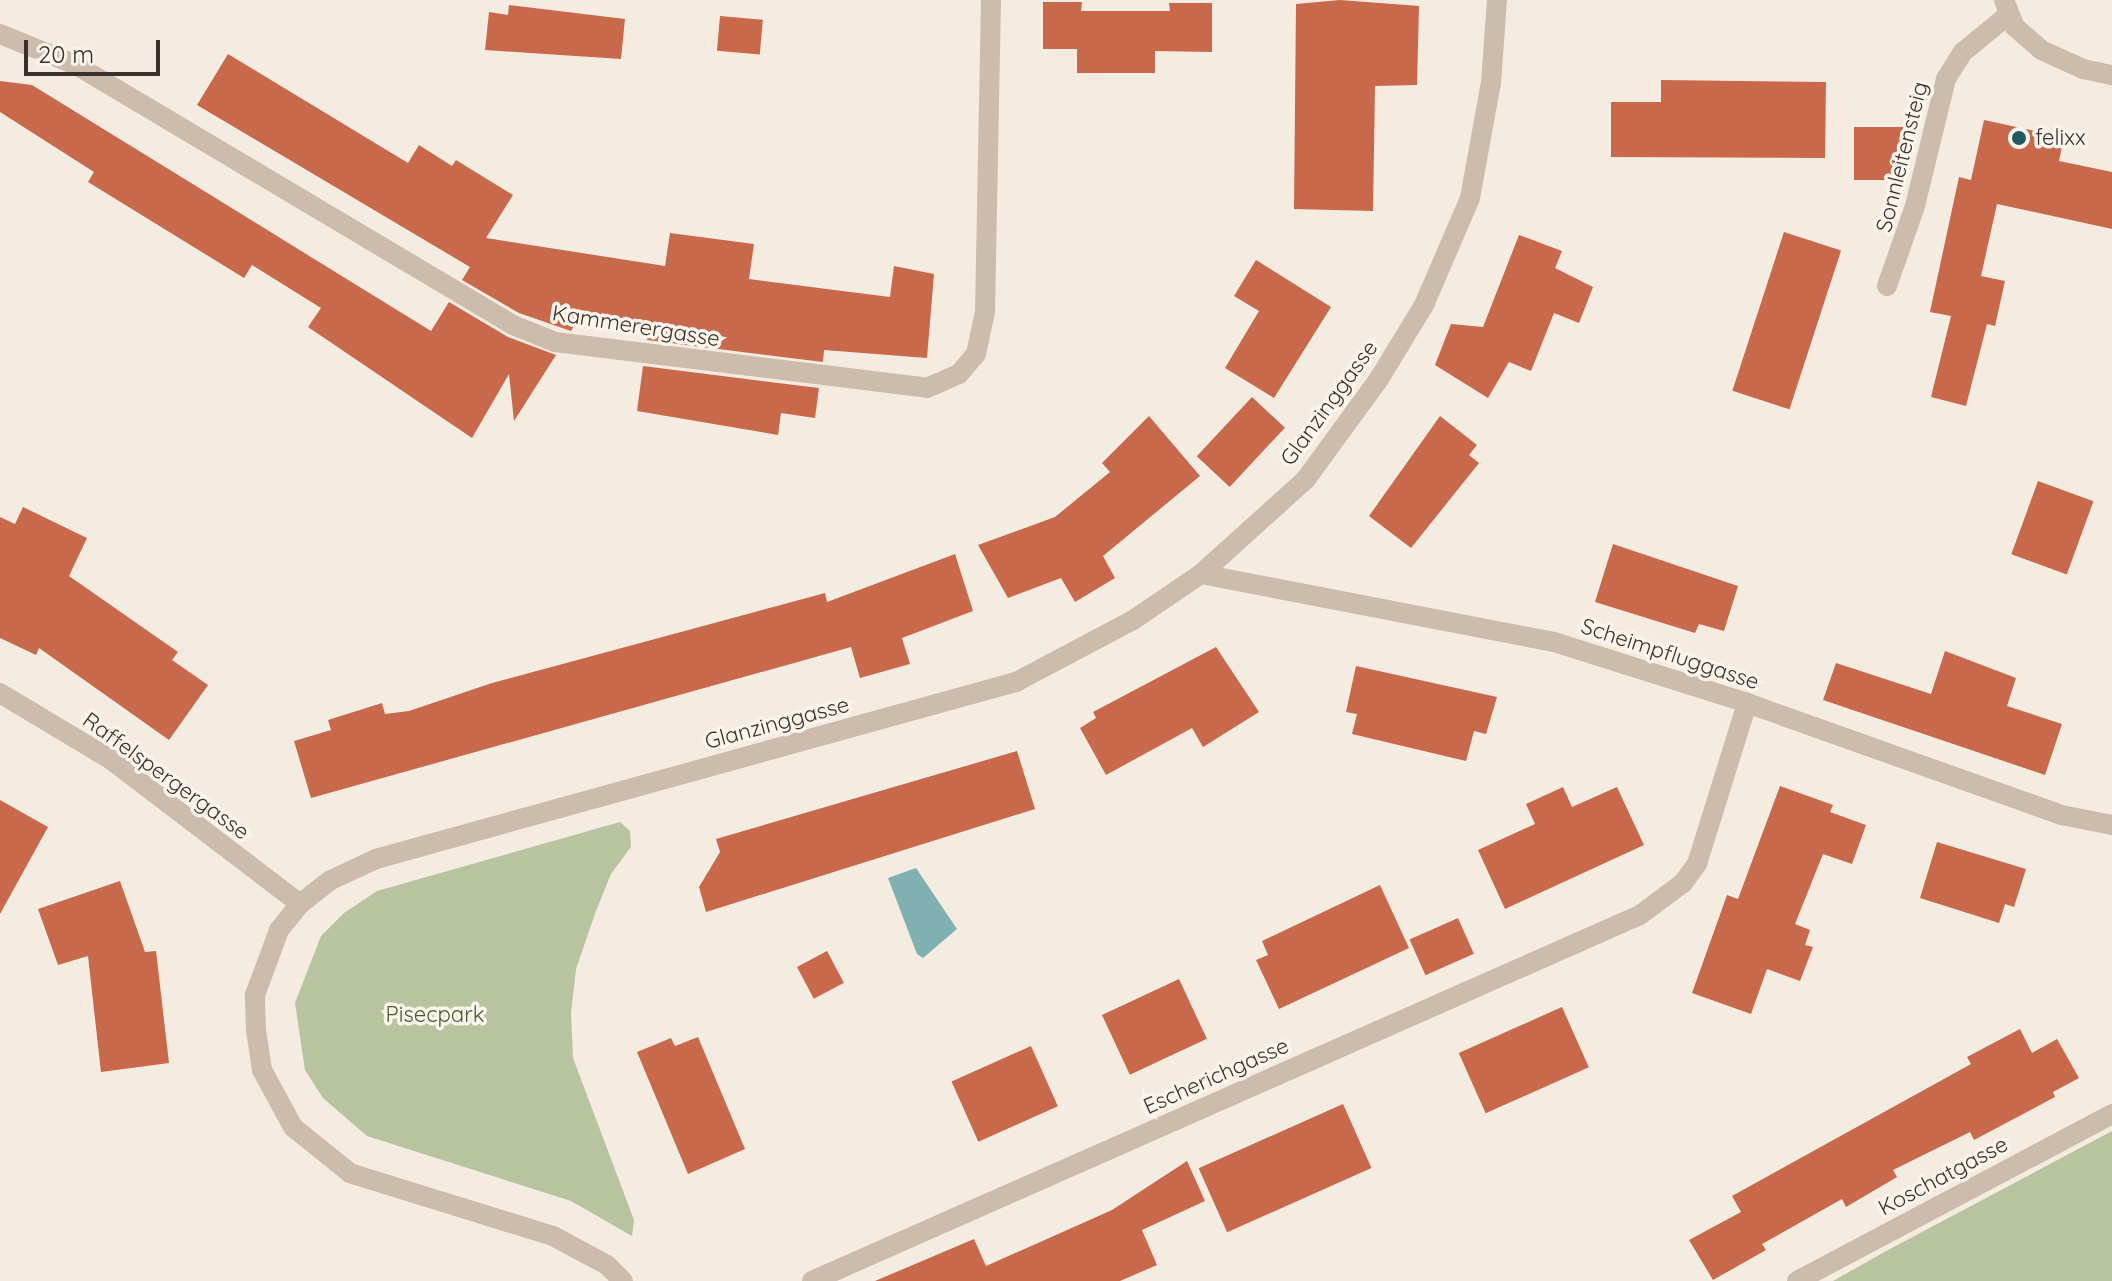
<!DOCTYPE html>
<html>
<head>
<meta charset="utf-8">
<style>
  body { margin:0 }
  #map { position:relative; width:2112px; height:1281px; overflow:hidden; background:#f4ebe1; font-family:Quicksand,sans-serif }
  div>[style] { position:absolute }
  .green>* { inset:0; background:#b8c4a0 }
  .water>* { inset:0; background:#7fb0b2 }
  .building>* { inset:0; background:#c8694b; transform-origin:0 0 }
  .minor>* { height:20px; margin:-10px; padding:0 10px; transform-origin:10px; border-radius:10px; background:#cdbbac }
  .tertiary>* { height:20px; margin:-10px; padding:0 10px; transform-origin:10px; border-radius:10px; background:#cdbbac }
  .dots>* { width:22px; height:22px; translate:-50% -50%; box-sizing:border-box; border:4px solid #fbf5ee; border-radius:50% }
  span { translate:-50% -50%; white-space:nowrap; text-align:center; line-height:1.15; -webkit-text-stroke:7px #fbf5ee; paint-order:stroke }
  .poi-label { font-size:22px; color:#3b302b }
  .left { translate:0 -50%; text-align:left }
  .street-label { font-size:22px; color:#3b302b }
  .park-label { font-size:22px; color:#4a5a2e }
  .scale { position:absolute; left:24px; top:40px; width:136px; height:36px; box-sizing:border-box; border:4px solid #3b302b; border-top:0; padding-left:10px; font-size:24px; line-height:28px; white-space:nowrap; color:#3b302b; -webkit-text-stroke:6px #fbf5ee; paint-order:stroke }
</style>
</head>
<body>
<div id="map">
  <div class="green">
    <div style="clip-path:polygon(620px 822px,630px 831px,631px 847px,611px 874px,596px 911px,576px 969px,571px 1013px,573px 1058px,634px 1220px,632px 1236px,571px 1201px,367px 1136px,323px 1098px,305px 1070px,295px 1003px,321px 936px,344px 913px,377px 891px)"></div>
    <div style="clip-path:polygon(2112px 1131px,2112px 1281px,1833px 1281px,1888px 1250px)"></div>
  </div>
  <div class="water">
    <div style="clip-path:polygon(916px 868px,957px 929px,923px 958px,917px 954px,888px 878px)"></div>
  </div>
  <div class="building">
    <div style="clip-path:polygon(1340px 0,1419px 6px,1417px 85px,1375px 86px,1373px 211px,1294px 209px,1296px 4px)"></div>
    <div style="clip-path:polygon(1043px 2px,1082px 2px,1081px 11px,1170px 11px,1169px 3px,1212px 3px,1212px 52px,1155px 51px,1155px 73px,1077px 73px,1077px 49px,1043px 49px)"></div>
    <div style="clip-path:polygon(509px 5px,625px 19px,621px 59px,485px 50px,489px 12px,508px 15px)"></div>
    <div style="left:720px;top:16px;width:43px;height:35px;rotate:5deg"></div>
    <div style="clip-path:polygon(228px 54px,408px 163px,419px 145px,452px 166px,456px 160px,513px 195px,486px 238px,665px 266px,670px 233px,754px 244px,749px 279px,890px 297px,894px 266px,934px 274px,927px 358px,824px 350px,823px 362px,647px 340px,649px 323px,582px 313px,571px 331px,519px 313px,462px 280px,470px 267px,197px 105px)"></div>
    <div style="clip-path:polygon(1661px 80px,1826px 82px,1825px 158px,1611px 157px,1611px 102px,1661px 102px)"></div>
    <div style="clip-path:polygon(0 81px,32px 85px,431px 331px,449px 302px,508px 337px,556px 355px,514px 421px,509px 374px,472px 438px,308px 327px,321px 308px,252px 265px,244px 278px,88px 182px,94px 172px,0 112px)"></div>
    <div style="clip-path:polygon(1984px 120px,2064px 137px,2059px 161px,2112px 172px,2112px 229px,1997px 204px,1981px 276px,2005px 281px,1995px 326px,1987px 324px,1966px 406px,1931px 397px,1951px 316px,1930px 312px,1959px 177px,1971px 180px)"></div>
    <div style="left:1854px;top:127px;width:49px;height:53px"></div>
    <div style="left:1784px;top:232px;width:60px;height:167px;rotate:18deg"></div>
    <div style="clip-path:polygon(1519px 235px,1562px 251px,1555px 268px,1593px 287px,1579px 323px,1554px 313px,1531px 371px,1509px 362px,1488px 398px,1435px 365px,1451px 324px,1483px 327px)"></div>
    <div style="clip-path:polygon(1256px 260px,1331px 307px,1274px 398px,1225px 368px,1259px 311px,1234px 296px)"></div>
    <div style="clip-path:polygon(643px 366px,819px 388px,815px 418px,781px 413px,778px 435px,637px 411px)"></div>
    <div style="left:1252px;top:397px;width:45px;height:81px;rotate:43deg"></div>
    <div style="clip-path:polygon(1149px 416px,1200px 476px,1103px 556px,1115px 578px,1075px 602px,1061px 578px,1008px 598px,978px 545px,1055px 517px,1110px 472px,1102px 463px)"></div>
    <div style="clip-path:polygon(1440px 416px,1477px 445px,1469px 455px,1479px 463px,1411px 548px,1369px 516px)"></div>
    <div style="left:2038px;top:481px;width:59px;height:78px;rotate:20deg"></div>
    <div style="clip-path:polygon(23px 507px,87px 538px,69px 576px,178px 652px,172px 660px,208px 685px,169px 740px,39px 648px,36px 655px,0 638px,0 517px,15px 524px)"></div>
    <div style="clip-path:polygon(1613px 544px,1738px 586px,1724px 631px,1699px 624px,1695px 633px,1595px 602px)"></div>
    <div style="clip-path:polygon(955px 554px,973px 611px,902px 638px,910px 664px,860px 678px,851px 647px,311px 798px,294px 741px,331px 730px,328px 720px,382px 703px,385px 714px,409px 711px,492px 683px,825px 593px,827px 602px)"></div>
    <div style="clip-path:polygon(1216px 647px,1259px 712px,1203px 747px,1192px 728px,1106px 775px,1080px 728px,1096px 718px,1093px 712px)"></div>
    <div style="clip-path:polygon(1945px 651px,2016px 678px,2007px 706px,2062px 724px,2045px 775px,1823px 700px,1836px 663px,1931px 694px)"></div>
    <div style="clip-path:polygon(1356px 666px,1497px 697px,1486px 734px,1474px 731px,1466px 761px,1352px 734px,1357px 714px,1346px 712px)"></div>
    <div style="clip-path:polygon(1017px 751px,1035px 809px,706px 912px,699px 887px,720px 852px,716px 839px)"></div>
    <div style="clip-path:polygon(1780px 786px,1833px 805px,1830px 812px,1866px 825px,1852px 864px,1823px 854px,1795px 924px,1810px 930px,1805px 945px,1813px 947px,1800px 981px,1767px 969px,1751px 1014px,1692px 993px,1727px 895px,1738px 899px)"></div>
    <div style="clip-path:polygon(1563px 787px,1572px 807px,1617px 787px,1644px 845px,1505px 909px,1478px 850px,1535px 824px,1526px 804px)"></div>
    <div style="clip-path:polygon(0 800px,48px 827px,0 914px)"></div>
    <div style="clip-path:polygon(1937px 842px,2026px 869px,2014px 907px,2005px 904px,1999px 923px,1920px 898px)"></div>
    <div style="clip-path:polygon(120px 881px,145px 952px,156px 951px,169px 1063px,101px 1072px,88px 956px,58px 965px,38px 909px)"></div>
    <div style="clip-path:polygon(1380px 885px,1409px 948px,1279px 1009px,1256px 960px,1268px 955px,1262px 941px)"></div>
    <div style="left:1458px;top:918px;width:39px;height:53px;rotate:66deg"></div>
    <div style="left:827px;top:951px;width:36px;height:34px;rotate:62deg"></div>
    <div style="left:1179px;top:979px;width:66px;height:85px;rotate:65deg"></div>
    <div style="left:1562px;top:1007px;width:66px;height:113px;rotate:66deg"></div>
    <div style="clip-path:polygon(2020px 1029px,2032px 1053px,2057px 1039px,2079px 1078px,2053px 1092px,2055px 1097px,1974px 1140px,1970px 1132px,1893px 1170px,1897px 1177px,1846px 1207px,1842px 1199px,1762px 1244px,1766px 1250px,1713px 1280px,1689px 1240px,1741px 1212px,1732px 1196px,1971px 1064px,1967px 1057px)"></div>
    <div style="clip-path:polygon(698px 1037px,745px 1149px,688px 1174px,637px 1052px,671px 1038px,675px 1046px)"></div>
    <div style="left:1031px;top:1046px;width:66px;height:87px;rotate:66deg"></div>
    <div style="left:1343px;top:1104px;width:70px;height:158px;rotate:66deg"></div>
    <div style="clip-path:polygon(1187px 1161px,1205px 1201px,1142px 1230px,1157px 1265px,1120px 1281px,875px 1281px,974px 1239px,986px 1266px,1112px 1210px)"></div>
  </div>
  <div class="minor">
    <div style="left:0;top:34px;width:82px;rotate:22.2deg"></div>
    <div style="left:76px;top:65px;width:508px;rotate:30.75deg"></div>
    <div style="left:513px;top:325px;width:45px;rotate:22deg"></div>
    <div style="left:555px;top:342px;width:375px;rotate:7deg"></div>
    <div style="left:927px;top:388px;width:35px;rotate:-24deg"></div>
    <div style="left:959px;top:374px;width:26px;rotate:-50deg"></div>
    <div style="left:976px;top:354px;width:43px;rotate:-77.9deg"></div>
    <div style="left:985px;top:312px;width:312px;rotate:-88.9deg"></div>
    <div style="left:1887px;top:286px;width:85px;rotate:-70.7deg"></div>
    <div style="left:1915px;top:206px;width:131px;rotate:-76.3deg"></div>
    <div style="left:1946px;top:79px;width:32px;rotate:-58deg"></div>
    <div style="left:1963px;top:52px;width:58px;rotate:-39.4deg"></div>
    <div style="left:1201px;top:574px;width:359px;rotate:10.9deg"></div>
    <div style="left:1554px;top:642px;width:202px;rotate:17.5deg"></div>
    <div style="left:1747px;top:703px;width:333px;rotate:19.6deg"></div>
    <div style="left:2061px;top:815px;width:52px;rotate:11.1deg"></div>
    <div style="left:0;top:693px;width:128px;rotate:31deg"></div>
    <div style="left:110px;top:759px;width:239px;rotate:37.3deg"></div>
    <div style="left:623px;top:1281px;width:23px;rotate:-135deg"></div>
    <div style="left:607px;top:1265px;width:61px;rotate:-151.8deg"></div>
    <div style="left:553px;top:1236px;width:213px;rotate:-162.8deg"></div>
    <div style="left:350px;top:1173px;width:73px;rotate:-141.1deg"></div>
    <div style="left:293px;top:1127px;width:65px;rotate:-118.5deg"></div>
    <div style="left:262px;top:1070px;width:40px;rotate:-98.5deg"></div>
    <div style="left:256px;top:1030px;width:35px;rotate:-92deg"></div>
    <div style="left:255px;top:995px;width:69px;rotate:-69.7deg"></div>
    <div style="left:279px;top:930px;width:33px;rotate:-51deg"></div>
    <div style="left:300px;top:904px;width:39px;rotate:-38deg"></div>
    <div style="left:331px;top:880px;width:50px;rotate:-25deg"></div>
    <div style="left:376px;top:859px;width:664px;rotate:-15.46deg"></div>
    <div style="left:1016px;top:682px;width:132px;rotate:-27.9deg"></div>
    <div style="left:1133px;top:620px;width:82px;rotate:-34.1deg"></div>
    <div style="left:1201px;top:574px;width:142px;rotate:-42.1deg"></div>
    <div style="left:1306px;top:479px;width:124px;rotate:-53.9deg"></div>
    <div style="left:1379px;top:379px;width:87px;rotate:-58.7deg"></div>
    <div style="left:1424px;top:305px;width:116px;rotate:-66.7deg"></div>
    <div style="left:1470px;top:198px;width:117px;rotate:-79.7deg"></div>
    <div style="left:1491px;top:83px;width:83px;rotate:-85.9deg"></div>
    <div style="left:812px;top:1281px;width:905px;rotate:-23.85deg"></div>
    <div style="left:1640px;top:915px;width:54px;rotate:-36.7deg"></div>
    <div style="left:1683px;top:883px;width:24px;rotate:-54deg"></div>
    <div style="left:1697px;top:864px;width:169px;rotate:-72.7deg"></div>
    <div style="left:1797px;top:1281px;width:357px;rotate:-27.9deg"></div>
  </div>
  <div class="tertiary">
    <div style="left:2004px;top:0;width:29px;rotate:68deg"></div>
    <div style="left:2015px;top:27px;width:35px;rotate:41deg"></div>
    <div style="left:2041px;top:50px;width:46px;rotate:24.3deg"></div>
    <div style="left:2083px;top:69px;width:30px;rotate:12deg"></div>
  </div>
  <div class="dots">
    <div style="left:2019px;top:138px;background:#1f5a5e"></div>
  </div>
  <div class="poi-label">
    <span class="left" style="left:2035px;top:138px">felixx</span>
  </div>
  <div class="street-label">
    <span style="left:1902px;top:157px;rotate:-76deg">Sonnleitensteig</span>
    <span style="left:636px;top:326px;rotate:9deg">Kammerergasse</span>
    <span style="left:1329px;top:403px;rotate:-54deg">Glanzinggasse</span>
    <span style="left:1670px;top:654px;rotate:18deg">Scheimpfluggasse</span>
    <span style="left:777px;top:723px;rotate:-15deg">Glanzinggasse</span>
    <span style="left:166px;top:776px;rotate:36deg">Raffelspergergasse</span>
    <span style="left:1216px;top:1076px;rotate:-24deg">Escherichgasse</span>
    <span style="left:1943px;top:1176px;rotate:-28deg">Koschatgasse</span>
  </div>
  <div class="park-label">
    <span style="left:435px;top:1015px">Pisecpark</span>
  </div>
  <div class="scale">20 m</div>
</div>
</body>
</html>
